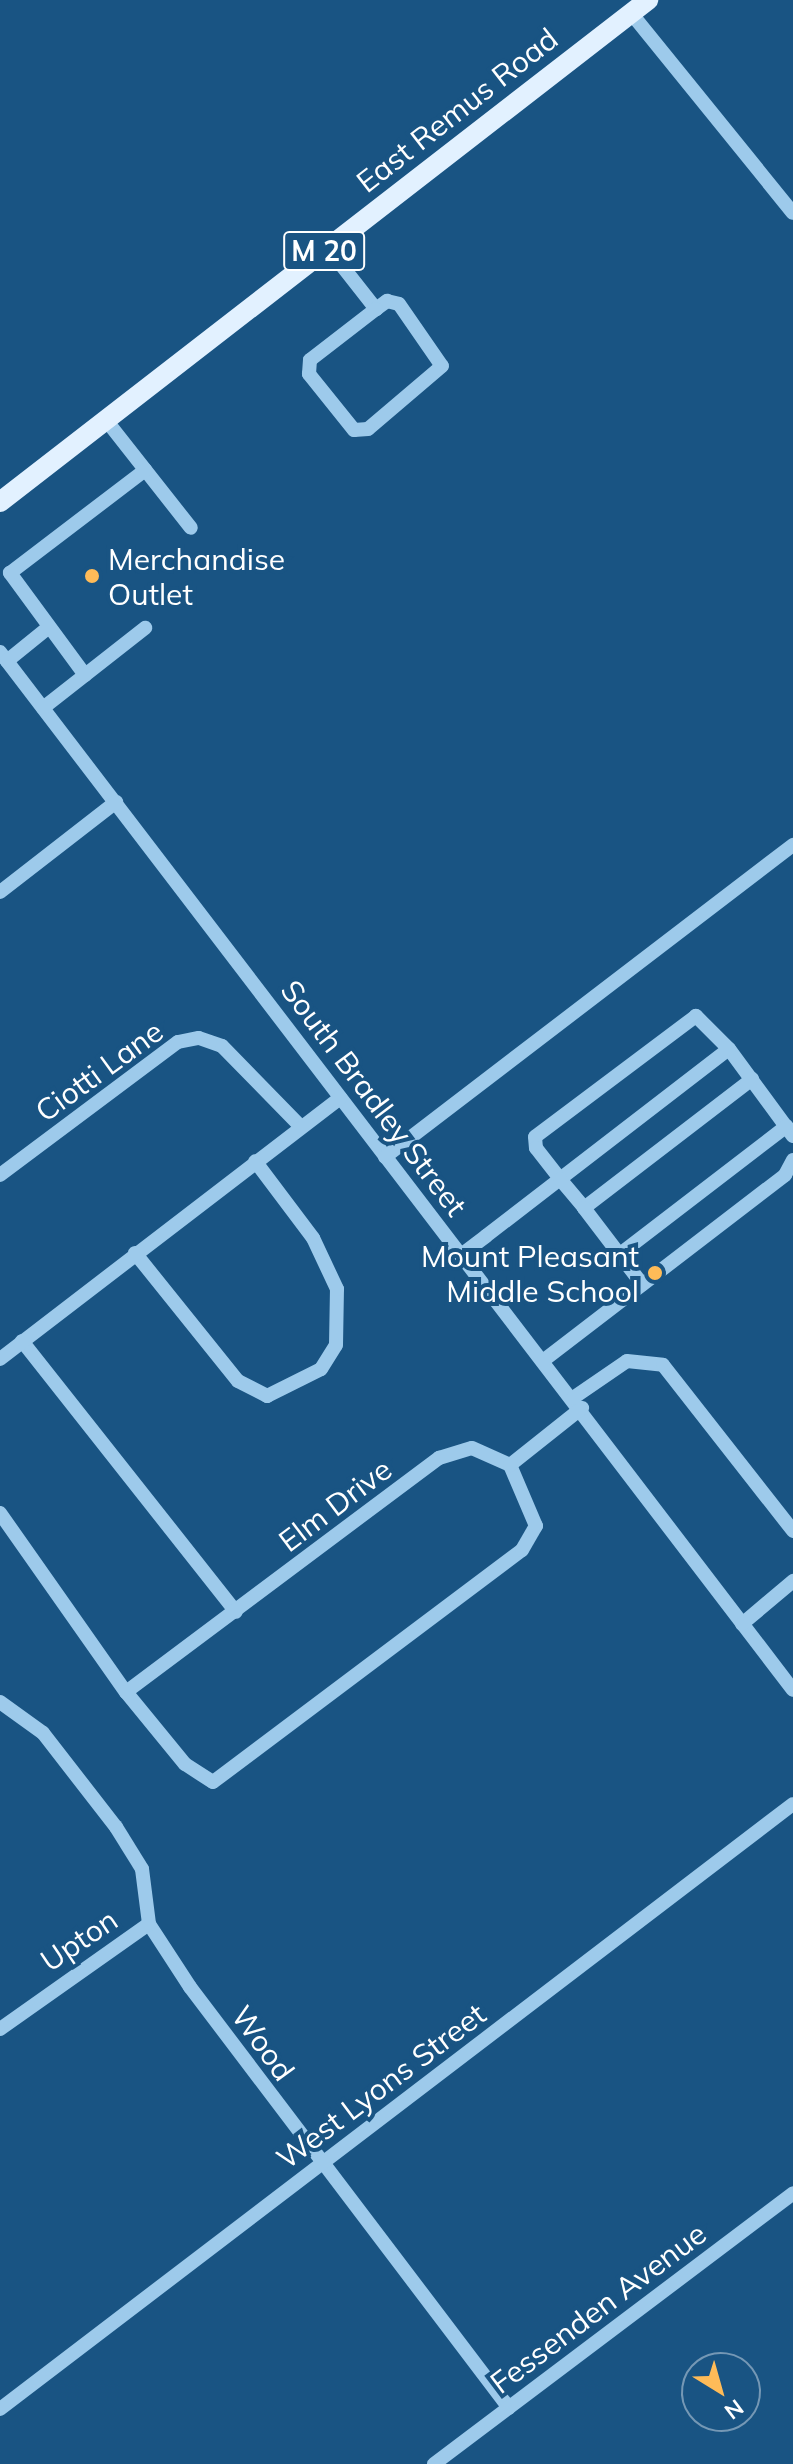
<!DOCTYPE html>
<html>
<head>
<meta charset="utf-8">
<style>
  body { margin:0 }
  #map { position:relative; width:793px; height:2464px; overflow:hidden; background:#195483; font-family:Mulish,sans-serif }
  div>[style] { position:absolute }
  .minor>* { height:14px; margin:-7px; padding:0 7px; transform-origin:7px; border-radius:7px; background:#9dcaeb }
  .major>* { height:20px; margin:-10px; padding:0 10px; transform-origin:10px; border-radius:10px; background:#e2f1ff }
  .dots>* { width:22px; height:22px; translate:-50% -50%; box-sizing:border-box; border:4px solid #195483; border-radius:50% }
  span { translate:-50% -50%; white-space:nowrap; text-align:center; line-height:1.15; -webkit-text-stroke:8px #195483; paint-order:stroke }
  .shield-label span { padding:2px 6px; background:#195483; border:2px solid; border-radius:6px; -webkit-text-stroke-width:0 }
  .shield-label { font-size:28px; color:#fff; font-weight:700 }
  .street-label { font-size:30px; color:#fff }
  .poi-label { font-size:30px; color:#fff }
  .left { translate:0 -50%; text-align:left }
  .right { translate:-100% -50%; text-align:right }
  .north { position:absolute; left:681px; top:2352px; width:80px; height:80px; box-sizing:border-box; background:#195483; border:2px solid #7598b5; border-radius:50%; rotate:143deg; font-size:22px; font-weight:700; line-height:32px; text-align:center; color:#fff }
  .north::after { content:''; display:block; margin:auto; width:28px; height:36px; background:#febb58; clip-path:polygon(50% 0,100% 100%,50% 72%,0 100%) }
</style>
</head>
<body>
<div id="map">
  <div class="minor">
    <div style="left:631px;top:13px;width:257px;rotate:51deg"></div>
    <div style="left:328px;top:248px;width:78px;rotate:51.8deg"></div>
    <div style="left:376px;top:309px;width:14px;rotate:-36deg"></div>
    <div style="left:387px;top:301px;width:12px;rotate:14deg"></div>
    <div style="left:399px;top:304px;width:75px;rotate:55.3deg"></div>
    <div style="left:442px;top:366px;width:97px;rotate:139.6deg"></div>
    <div style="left:368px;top:429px;width:14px;rotate:176deg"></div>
    <div style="left:354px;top:430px;width:72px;rotate:-128.8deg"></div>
    <div style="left:309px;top:374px;width:14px;rotate:-86deg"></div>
    <div style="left:310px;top:360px;width:83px;rotate:-37.7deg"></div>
    <div style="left:106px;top:420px;width:137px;rotate:51.8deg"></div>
    <div style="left:0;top:652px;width:1306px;rotate:52.62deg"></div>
    <div style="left:7px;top:661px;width:54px;rotate:-39deg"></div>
    <div style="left:85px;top:675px;width:127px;rotate:-126.3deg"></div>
    <div style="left:10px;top:573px;width:170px;rotate:-37.3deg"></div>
    <div style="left:43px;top:708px;width:130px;rotate:-38.1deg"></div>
    <div style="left:0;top:892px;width:147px;rotate:-37.8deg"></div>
    <div style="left:729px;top:1049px;width:108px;rotate:53.7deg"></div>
    <div style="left:385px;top:1157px;width:514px;rotate:-37.41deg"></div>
    <div style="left:0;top:1175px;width:222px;rotate:-36.8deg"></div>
    <div style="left:178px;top:1042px;width:21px;rotate:-11deg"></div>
    <div style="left:199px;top:1038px;width:24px;rotate:19deg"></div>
    <div style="left:222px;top:1046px;width:110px;rotate:45.7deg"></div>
    <div style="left:584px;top:1208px;width:212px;rotate:-37.5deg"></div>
    <div style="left:135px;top:1253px;width:164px;rotate:51.2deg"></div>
    <div style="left:238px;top:1381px;width:33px;rotate:27deg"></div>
    <div style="left:267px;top:1396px;width:60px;rotate:-26.6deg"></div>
    <div style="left:321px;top:1369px;width:28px;rotate:-58deg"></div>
    <div style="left:336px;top:1345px;width:56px;rotate:-89deg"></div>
    <div style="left:337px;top:1289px;width:56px;rotate:-115.2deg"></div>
    <div style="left:313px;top:1238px;width:96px;rotate:-127deg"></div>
    <div style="left:620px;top:1254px;width:210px;rotate:-37.5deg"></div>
    <div style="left:461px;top:1255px;width:31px;rotate:-37deg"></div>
    <div style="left:486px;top:1236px;width:93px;rotate:-37.6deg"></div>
    <div style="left:560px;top:1179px;width:213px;rotate:-37.6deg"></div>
    <div style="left:729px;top:1049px;width:47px;rotate:-135deg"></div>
    <div style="left:696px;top:1016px;width:201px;rotate:143.1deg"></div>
    <div style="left:535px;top:1137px;width:11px;rotate:85deg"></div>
    <div style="left:536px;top:1148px;width:39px;rotate:52deg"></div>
    <div style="left:560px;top:1179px;width:38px;rotate:50deg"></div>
    <div style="left:584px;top:1208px;width:96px;rotate:52.7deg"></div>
    <div style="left:22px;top:1341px;width:345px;rotate:51.7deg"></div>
    <div style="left:0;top:1359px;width:429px;rotate:-37.5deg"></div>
    <div style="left:544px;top:1360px;width:304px;rotate:-37.5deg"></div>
    <div style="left:785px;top:1175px;width:17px;rotate:-62deg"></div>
    <div style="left:573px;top:1398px;width:65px;rotate:-34.4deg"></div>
    <div style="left:627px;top:1361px;width:36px;rotate:6deg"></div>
    <div style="left:663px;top:1365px;width:211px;rotate:51.9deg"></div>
    <div style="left:0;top:1513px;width:219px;rotate:54.9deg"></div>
    <div style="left:126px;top:1692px;width:93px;rotate:50.7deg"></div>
    <div style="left:185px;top:1764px;width:33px;rotate:33deg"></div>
    <div style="left:213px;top:1782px;width:386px;rotate:-36.9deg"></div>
    <div style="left:522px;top:1550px;width:28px;rotate:-60deg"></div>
    <div style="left:536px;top:1526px;width:66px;rotate:-113.1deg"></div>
    <div style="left:742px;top:1624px;width:67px;rotate:-40.1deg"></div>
    <div style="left:126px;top:1692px;width:391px;rotate:-36.8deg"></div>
    <div style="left:439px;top:1458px;width:34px;rotate:-17deg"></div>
    <div style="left:472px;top:1448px;width:42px;rotate:24.1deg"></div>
    <div style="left:510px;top:1465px;width:92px;rotate:-38.4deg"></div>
    <div style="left:0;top:1702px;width:53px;rotate:35.8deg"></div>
    <div style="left:43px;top:1733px;width:119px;rotate:52.2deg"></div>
    <div style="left:116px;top:1827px;width:49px;rotate:58.2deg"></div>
    <div style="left:142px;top:1869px;width:55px;rotate:82.7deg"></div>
    <div style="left:149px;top:1924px;width:75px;rotate:56.9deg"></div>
    <div style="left:190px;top:1987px;width:528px;rotate:52.85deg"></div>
    <div style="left:0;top:2029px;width:182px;rotate:-35.2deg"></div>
    <div style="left:0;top:2409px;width:997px;rotate:-37.34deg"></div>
    <div style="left:434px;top:2464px;width:450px;rotate:-37deg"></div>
  </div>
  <div class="major">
    <div style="left:0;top:502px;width:820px;rotate:-37.76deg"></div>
  </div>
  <div class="dots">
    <div style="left:92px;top:576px;background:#febb58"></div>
    <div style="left:655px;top:1273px;background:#febb58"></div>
  </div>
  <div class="shield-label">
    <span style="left:324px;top:251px">M 20</span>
  </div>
  <div class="street-label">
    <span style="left:457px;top:110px;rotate:-38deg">East Remus Road</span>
    <span style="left:99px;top:1071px;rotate:-36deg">Ciotti Lane</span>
    <span style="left:374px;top:1098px;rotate:53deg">South Bradley Street</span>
    <span style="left:335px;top:1505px;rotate:-37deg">Elm Drive</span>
    <span style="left:79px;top:1940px;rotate:-34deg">Upton</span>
    <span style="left:263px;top:2043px;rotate:54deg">Wood</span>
    <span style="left:381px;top:2086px;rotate:-37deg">West Lyons Street</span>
    <span style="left:598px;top:2308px;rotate:-37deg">Fessenden Avenue</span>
  </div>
  <div class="poi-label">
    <span class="left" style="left:108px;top:576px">Merchandise<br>Outlet</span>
    <span class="right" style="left:639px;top:1273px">Mount Pleasant<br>Middle School</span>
  </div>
  <div class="north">N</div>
</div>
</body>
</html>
